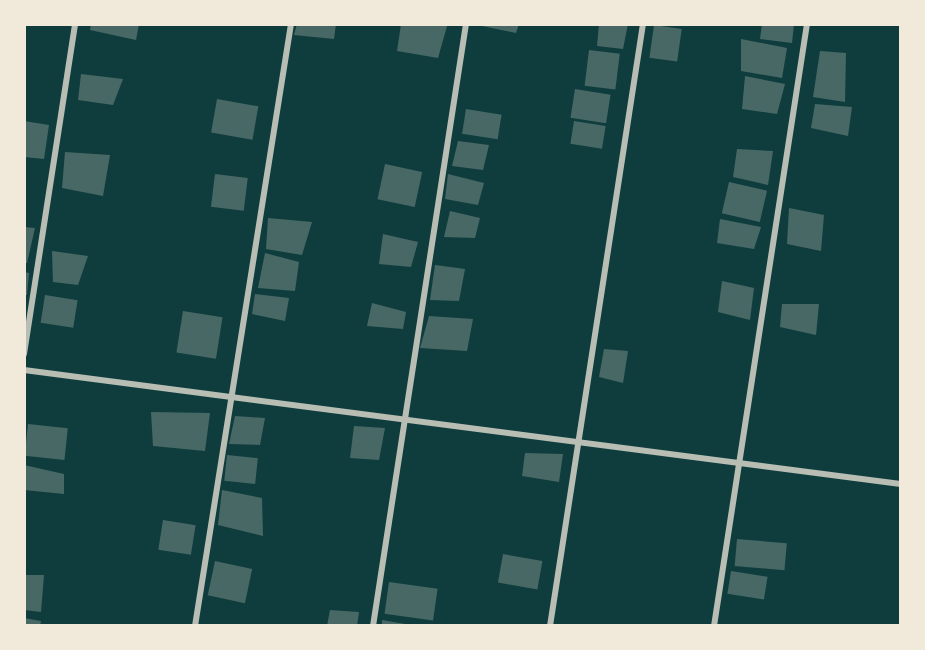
<!DOCTYPE html>
<html>
<head>
<meta charset="utf-8">
<style>
  body { margin:0 }
  #map { position:relative; width:925px; height:650px; overflow:hidden; background:#0f3d3e; font-family:Inter,sans-serif }
  div>[style] { position:absolute }
  .building>* { inset:0; background:#486865; transform-origin:0 0 }
  .minor>* { height:6px; margin:-3px; padding:0 3px; transform-origin:3px; border-radius:3px; background:#b8beb3 }
  span { translate:-50% -50%; white-space:nowrap; text-align:center; line-height:1.15; -webkit-text-stroke:5px #f1e9da; paint-order:stroke }
  .frame { position:absolute; inset:0; border:26px solid #f1e9da; pointer-events:none }
</style>
</head>
<body>
<div id="map">
  <div class="building">
    <div style="clip-path:polygon(91px 24px,139px 24px,136px 40px,90px 30px)"></div>
    <div style="clip-path:polygon(297px 24px,336px 24px,334px 39px,294px 35px)"></div>
    <div style="clip-path:polygon(401px 24px,447px 26px,438px 58px,397px 51px)"></div>
    <div style="clip-path:polygon(472px 24px,519px 24px,516px 33px)"></div>
    <div style="clip-path:polygon(599px 24px,628px 24px,623px 49px,597px 46px)"></div>
    <div style="clip-path:polygon(762px 24px,794px 24px,792px 43px,760px 39px)"></div>
    <div style="left:654px;top:25px;width:28px;height:33px;rotate:8deg"></div>
    <div style="clip-path:polygon(741px 39px,787px 48px,782px 78px,741px 71px)"></div>
    <div style="left:589px;top:50px;width:31px;height:36px;rotate:7deg"></div>
    <div style="clip-path:polygon(820px 51px,846px 53px,845px 102px,813px 97px)"></div>
    <div style="clip-path:polygon(81px 74px,123px 79px,113px 105px,78px 100px)"></div>
    <div style="clip-path:polygon(745px 76px,785px 84px,777px 114px,742px 109px)"></div>
    <div style="left:575px;top:89px;width:36px;height:29px;rotate:9deg"></div>
    <div style="left:217px;top:99px;width:42px;height:34px;rotate:10deg"></div>
    <div style="clip-path:polygon(815px 104px,852px 107px,848px 136px,811px 128px)"></div>
    <div style="left:466px;top:109px;width:36px;height:25px;rotate:9deg"></div>
    <div style="clip-path:polygon(24px 121px,49px 125px,44px 159px,24px 157px)"></div>
    <div style="left:574px;top:121px;width:32px;height:23px;rotate:9deg"></div>
    <div style="clip-path:polygon(458px 141px,489px 145px,483px 170px,452px 166px)"></div>
    <div style="clip-path:polygon(737px 149px,773px 151px,768px 185px,733px 177px)"></div>
    <div style="clip-path:polygon(65px 152px,110px 155px,103px 196px,62px 188px)"></div>
    <div style="left:385px;top:164px;width:38px;height:36px;rotate:12deg"></div>
    <div style="left:215px;top:174px;width:33px;height:33px;rotate:7deg"></div>
    <div style="clip-path:polygon(448px 174px,484px 183px,478px 205px,445px 199px)"></div>
    <div style="left:729px;top:182px;width:39px;height:32px;rotate:13deg"></div>
    <div style="clip-path:polygon(789px 208px,824px 215px,821px 251px,787px 244px)"></div>
    <div style="clip-path:polygon(450px 211px,480px 218px,475px 238px,444px 237px)"></div>
    <div style="clip-path:polygon(268px 218px,312px 222px,302px 255px,266px 249px)"></div>
    <div style="clip-path:polygon(720px 219px,761px 227px,754px 249px,717px 243px)"></div>
    <div style="clip-path:polygon(24px 227px,35px 228px,27px 263px,24px 263px)"></div>
    <div style="clip-path:polygon(383px 234px,418px 242px,411px 267px,379px 264px)"></div>
    <div style="clip-path:polygon(52px 251px,88px 256px,78px 285px,53px 282px)"></div>
    <div style="clip-path:polygon(265px 253px,299px 262px,295px 291px,258px 288px)"></div>
    <div style="clip-path:polygon(435px 265px,465px 269px,459px 301px,430px 300px)"></div>
    <div style="clip-path:polygon(24px 272px,29px 273px,27px 295px,24px 295px)"></div>
    <div style="clip-path:polygon(722px 281px,754px 288px,750px 320px,718px 312px)"></div>
    <div style="clip-path:polygon(255px 294px,289px 298px,285px 321px,252px 314px)"></div>
    <div style="left:45px;top:295px;width:33px;height:28px;rotate:9deg"></div>
    <div style="clip-path:polygon(372px 303px,406px 312px,403px 329px,367px 326px)"></div>
    <div style="clip-path:polygon(782px 304px,819px 304px,816px 335px,780px 327px)"></div>
    <div style="left:183px;top:311px;width:40px;height:42px;rotate:9deg"></div>
    <div style="clip-path:polygon(429px 316px,473px 319px,467px 351px,420px 348px)"></div>
    <div style="clip-path:polygon(604px 349px,628px 351px,623px 383px,599px 377px)"></div>
    <div style="clip-path:polygon(151px 412px,210px 413px,205px 451px,153px 446px)"></div>
    <div style="clip-path:polygon(235px 416px,265px 418px,260px 445px,229px 444px)"></div>
    <div style="left:28px;top:424px;width:40px;height:32px;rotate:6deg"></div>
    <div style="clip-path:polygon(354px 426px,385px 428px,379px 460px,350px 458px)"></div>
    <div style="clip-path:polygon(525px 453px,563px 454px,559px 482px,522px 476px)"></div>
    <div style="left:227px;top:455px;width:31px;height:26px;rotate:6deg"></div>
    <div style="clip-path:polygon(24px 465px,64px 474px,64px 494px,24px 490px)"></div>
    <div style="clip-path:polygon(222px 490px,262px 498px,263px 536px,218px 525px)"></div>
    <div style="left:163px;top:520px;width:33px;height:30px;rotate:9deg"></div>
    <div style="left:737px;top:539px;width:50px;height:27px;rotate:5deg"></div>
    <div style="left:503px;top:554px;width:40px;height:29px;rotate:10deg"></div>
    <div style="left:215px;top:561px;width:38px;height:35px;rotate:12deg"></div>
    <div style="left:731px;top:571px;width:37px;height:23px;rotate:9deg"></div>
    <div style="clip-path:polygon(24px 575px,44px 575px,41px 612px,24px 610px)"></div>
    <div style="left:389px;top:582px;width:49px;height:32px;rotate:8deg"></div>
    <div style="clip-path:polygon(330px 610px,359px 612px,357px 626px,327px 626px)"></div>
    <div style="clip-path:polygon(24px 618px,41px 621px,40px 626px,24px 626px)"></div>
    <div style="clip-path:polygon(382px 620px,411px 625px,411px 626px,382px 626px)"></div>
  </div>
  <div class="minor">
    <div style="left:24px;top:354px;width:334px;rotate:-81.2deg"></div>
    <div style="left:24px;top:370px;width:884px;rotate:7.41deg"></div>
    <div style="left:195px;top:626px;width:610px;rotate:-80.94deg"></div>
    <div style="left:373px;top:626px;width:609px;rotate:-81.22deg"></div>
    <div style="left:550px;top:626px;width:609px;rotate:-81.22deg"></div>
    <div style="left:714px;top:626px;width:609px;rotate:-81.22deg"></div>
  </div>
  <div class="frame"></div>
</div>
</body>
</html>
